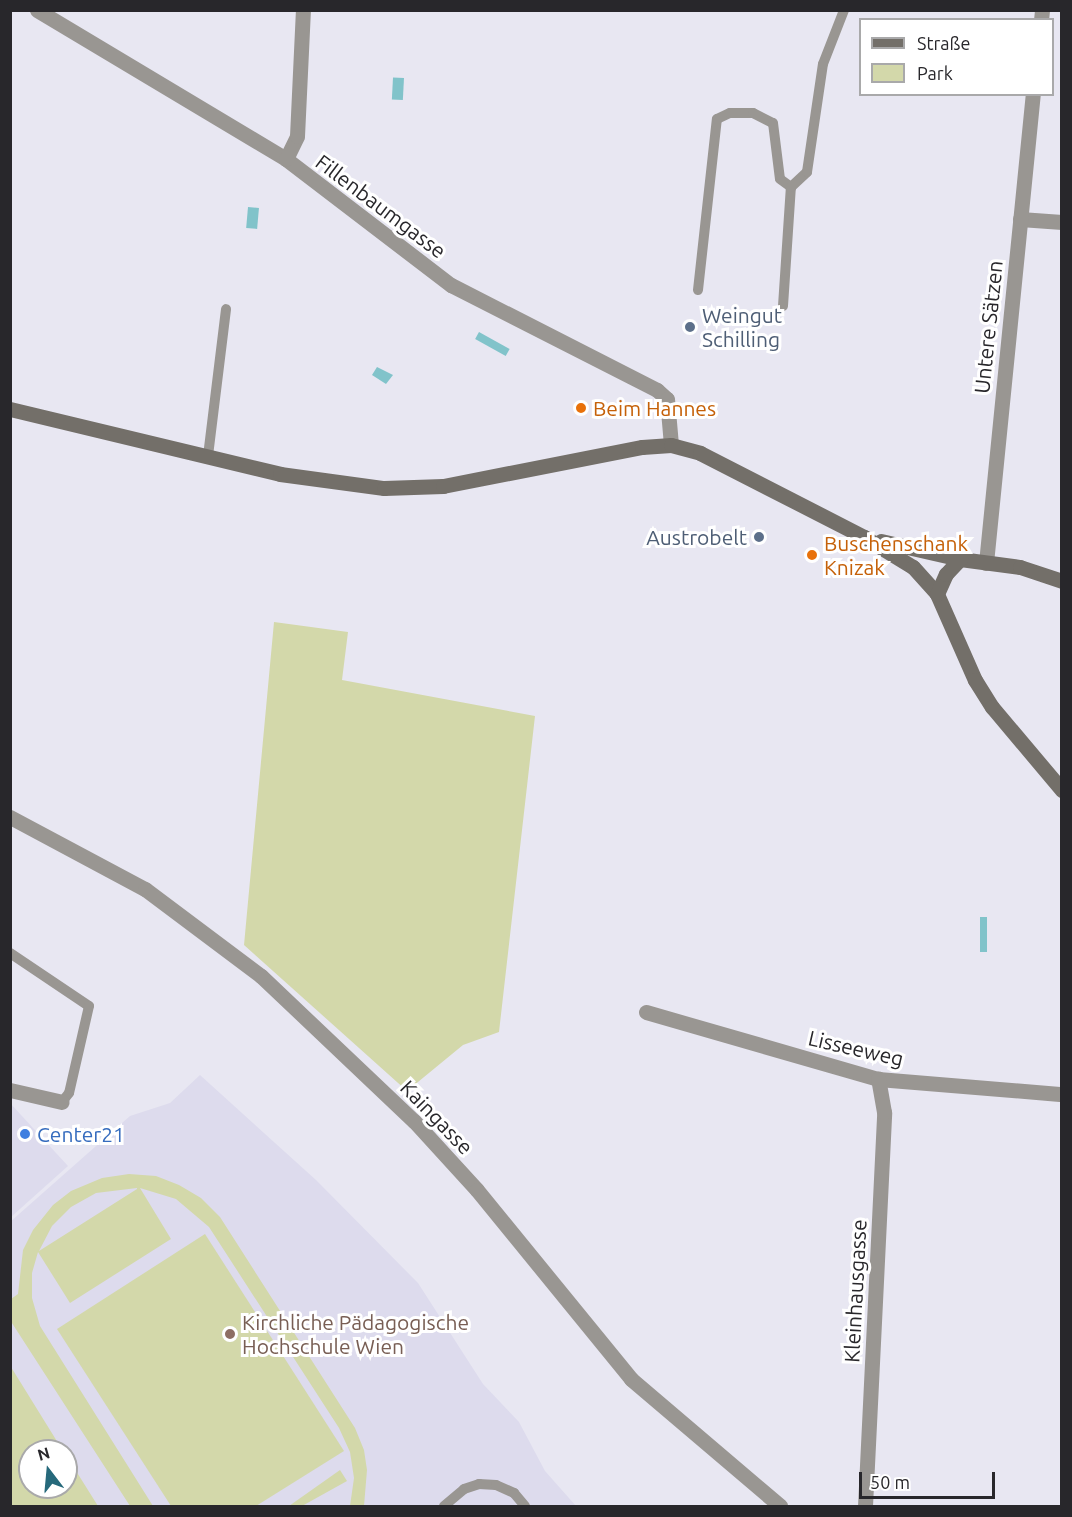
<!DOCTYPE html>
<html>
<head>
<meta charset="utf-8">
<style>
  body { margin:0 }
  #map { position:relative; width:1072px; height:1517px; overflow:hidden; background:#e8e7f2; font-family:Ubuntu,sans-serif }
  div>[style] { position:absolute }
  .built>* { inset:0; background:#dddbed }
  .green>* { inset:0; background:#d3d8aa }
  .water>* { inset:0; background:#81c3ca; transform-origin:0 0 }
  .lane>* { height:10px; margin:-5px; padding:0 5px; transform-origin:5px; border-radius:5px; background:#999692 }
  .street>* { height:15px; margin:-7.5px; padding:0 7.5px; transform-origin:7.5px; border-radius:7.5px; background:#999692 }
  .secondary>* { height:15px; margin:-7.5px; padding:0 7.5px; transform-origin:7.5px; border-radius:7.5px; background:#736f69 }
  .dots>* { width:16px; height:16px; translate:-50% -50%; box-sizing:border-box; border:3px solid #fff; border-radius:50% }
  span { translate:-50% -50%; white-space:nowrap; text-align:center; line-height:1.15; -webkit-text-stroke:6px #fff; paint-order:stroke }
  .street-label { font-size:21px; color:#28272b }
  .service-label { font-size:21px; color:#4e5e75 }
  .left { translate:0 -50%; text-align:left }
  .right { translate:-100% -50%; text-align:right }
  .food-label { font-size:21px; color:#c56008 }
  .shop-label { font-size:21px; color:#366cbe }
  .education-label { font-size:21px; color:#785e54 }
  .frame { position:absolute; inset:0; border:12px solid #28272b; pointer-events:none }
  .legend { position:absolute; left:859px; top:18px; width:195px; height:78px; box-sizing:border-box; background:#fff; border:2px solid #a9a9aa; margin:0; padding:8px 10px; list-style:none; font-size:18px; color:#28272b }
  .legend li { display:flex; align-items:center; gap:12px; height:30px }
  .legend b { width:30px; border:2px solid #a9a9aa }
  .north { position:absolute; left:18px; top:1439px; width:60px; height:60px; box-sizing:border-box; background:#fff; border:2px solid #a9a9aa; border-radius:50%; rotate:344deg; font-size:16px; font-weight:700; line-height:24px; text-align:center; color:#28272b }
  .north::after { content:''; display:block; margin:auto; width:21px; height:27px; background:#26697b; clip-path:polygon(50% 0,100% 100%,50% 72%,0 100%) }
  .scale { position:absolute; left:859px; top:1472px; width:136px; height:27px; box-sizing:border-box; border:3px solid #28272b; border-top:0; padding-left:8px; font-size:18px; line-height:21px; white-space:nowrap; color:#28272b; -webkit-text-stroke:4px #fff; paint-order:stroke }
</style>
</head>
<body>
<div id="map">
  <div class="built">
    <div style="clip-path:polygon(evenodd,200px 1075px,316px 1180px,418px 1283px,483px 1384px,519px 1422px,545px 1471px,576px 1506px,11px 1506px,10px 1222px,130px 1116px,170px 1103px,200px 1075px,30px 1451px,66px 1451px,66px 1487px,30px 1487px,30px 1451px)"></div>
    <div style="clip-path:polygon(10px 1103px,68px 1166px,11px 1217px,10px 1217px)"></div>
  </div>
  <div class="green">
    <div style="clip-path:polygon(274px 622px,348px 632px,342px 680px,535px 716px,499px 1032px,463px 1045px,407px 1091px,244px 945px)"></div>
    <div style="clip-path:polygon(evenodd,129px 1174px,156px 1176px,179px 1185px,201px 1198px,220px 1217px,355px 1428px,364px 1450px,367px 1470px,364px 1506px,350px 1506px,354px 1478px,350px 1452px,339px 1428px,209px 1227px,176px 1199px,140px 1188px,171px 1239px,70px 1303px,38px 1252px,32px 1273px,32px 1298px,40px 1326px,153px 1506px,130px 1506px,10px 1320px,11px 1299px,18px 1294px,23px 1250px,33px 1230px,53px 1205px,71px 1191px,102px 1178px,129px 1174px,137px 1188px,137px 1189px,39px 1251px,52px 1226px,71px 1207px,96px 1193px,137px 1188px)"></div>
    <div style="clip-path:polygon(205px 1234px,344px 1451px,256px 1506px,171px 1506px,57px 1329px)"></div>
    <div style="clip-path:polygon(11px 1367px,63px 1451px,30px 1451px,30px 1487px,66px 1487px,66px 1455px,98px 1506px,11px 1506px)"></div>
    <div style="clip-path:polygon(340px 1470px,347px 1481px,302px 1506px,289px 1506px)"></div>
  </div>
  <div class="water">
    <div style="left:404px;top:78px;width:22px;height:11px;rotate:93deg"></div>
    <div style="left:248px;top:207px;width:11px;height:21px;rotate:5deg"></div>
    <div style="left:479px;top:332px;width:35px;height:8px;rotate:29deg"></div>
    <div style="clip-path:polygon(377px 367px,393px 375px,386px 384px,372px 375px)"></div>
    <div style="left:980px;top:917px;width:7px;height:35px"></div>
  </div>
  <div class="lane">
    <div style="left:698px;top:290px;width:172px;rotate:-83.7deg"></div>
    <div style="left:717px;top:119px;width:14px;rotate:-25deg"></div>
    <div style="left:730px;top:113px;width:23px"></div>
    <div style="left:753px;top:113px;width:22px;rotate:27deg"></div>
    <div style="left:773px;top:123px;width:56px;rotate:82.9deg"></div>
    <div style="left:780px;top:179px;width:14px;rotate:36deg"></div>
    <div style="left:783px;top:306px;width:119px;rotate:-86.2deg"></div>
    <div style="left:791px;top:187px;width:22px;rotate:-43deg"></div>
    <div style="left:807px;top:172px;width:109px;rotate:-81.6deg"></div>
    <div style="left:823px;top:64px;width:58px;rotate:-68.7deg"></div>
    <div style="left:208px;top:456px;width:148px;rotate:-83deg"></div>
    <div style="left:10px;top:953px;width:95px;rotate:33.9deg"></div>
    <div style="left:89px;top:1006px;width:89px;rotate:102.9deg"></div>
    <div style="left:69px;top:1093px;width:11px;rotate:128deg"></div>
    <div style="left:444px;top:1506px;width:26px;rotate:-40deg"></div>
    <div style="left:464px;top:1489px;width:16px;rotate:-18deg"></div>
    <div style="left:479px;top:1484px;width:17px;rotate:3deg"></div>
    <div style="left:496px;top:1485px;width:20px;rotate:24deg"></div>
    <div style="left:514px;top:1493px;width:17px;rotate:50deg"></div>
  </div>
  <div class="street">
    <div style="left:37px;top:10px;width:290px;rotate:30.9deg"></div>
    <div style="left:286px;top:159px;width:208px;rotate:37.4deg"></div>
    <div style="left:451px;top:285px;width:231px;rotate:27deg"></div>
    <div style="left:657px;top:390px;width:13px;rotate:42deg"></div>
    <div style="left:667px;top:399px;width:46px;rotate:85deg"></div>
    <div style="left:1041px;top:20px;width:10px;rotate:-84deg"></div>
    <div style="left:286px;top:159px;width:25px;rotate:-64deg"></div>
    <div style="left:297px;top:136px;width:126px;rotate:-87.3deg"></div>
    <div style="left:1020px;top:219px;width:42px;rotate:4.1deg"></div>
    <div style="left:986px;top:563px;width:471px;rotate:-84.3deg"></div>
    <div style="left:10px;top:817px;width:153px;rotate:28.1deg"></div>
    <div style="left:145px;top:889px;width:145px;rotate:36.9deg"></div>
    <div style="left:261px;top:976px;width:211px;rotate:43.5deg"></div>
    <div style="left:414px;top:1121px;width:93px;rotate:47.6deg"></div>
    <div style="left:477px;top:1190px;width:244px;rotate:50.8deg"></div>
    <div style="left:631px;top:1379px;width:196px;rotate:40.4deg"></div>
    <div style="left:646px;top:1012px;width:241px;rotate:16.1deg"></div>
    <div style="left:878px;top:1079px;width:185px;rotate:4.7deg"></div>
    <div style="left:10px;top:1090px;width:53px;rotate:13deg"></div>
    <div style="left:865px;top:1506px;width:394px;rotate:-87.2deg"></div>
    <div style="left:884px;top:1112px;width:34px;rotate:-100deg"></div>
  </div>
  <div class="secondary">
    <div style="left:10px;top:409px;width:278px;rotate:13.5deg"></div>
    <div style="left:280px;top:474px;width:105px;rotate:7.7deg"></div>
    <div style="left:384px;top:488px;width:59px;rotate:-1.9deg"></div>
    <div style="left:443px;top:486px;width:203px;rotate:-11.1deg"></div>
    <div style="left:642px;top:447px;width:29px;rotate:-4deg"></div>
    <div style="left:671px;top:445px;width:30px;rotate:15deg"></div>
    <div style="left:700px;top:453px;width:184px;rotate:27.1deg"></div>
    <div style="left:864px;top:537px;width:57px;rotate:31.5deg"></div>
    <div style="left:913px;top:567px;width:36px;rotate:48deg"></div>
    <div style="left:937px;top:594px;width:94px;rotate:66.2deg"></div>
    <div style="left:975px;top:680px;width:32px;rotate:58deg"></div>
    <div style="left:992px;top:707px;width:109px;rotate:49.9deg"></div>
    <div style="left:881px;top:541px;width:81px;rotate:12.8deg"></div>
    <div style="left:960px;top:559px;width:61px;rotate:7.6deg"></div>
    <div style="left:1020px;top:567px;width:44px;rotate:18.4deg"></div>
    <div style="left:937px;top:594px;width:22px;rotate:-66deg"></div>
    <div style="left:946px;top:574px;width:21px;rotate:-47deg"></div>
  </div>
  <div class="dots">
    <div style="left:690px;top:327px;background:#5c6f8a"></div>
    <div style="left:581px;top:408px;background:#e8710a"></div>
    <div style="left:759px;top:537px;background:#5c6f8a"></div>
    <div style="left:812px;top:555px;background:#e8710a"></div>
    <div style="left:25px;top:1134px;background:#3f7fe0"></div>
    <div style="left:230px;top:1334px;background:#8d6e63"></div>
  </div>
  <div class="street-label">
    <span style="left:381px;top:206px;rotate:37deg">Fillenbaumgasse</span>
    <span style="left:988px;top:327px;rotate:-84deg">Untere Sätzen</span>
    <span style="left:856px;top:1048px;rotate:13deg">Lisseeweg</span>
    <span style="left:437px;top:1117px;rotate:46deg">Kaingasse</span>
    <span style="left:855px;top:1291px;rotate:-87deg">Kleinhausgasse</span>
  </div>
  <div class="service-label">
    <span class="left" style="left:702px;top:327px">Weingut<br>Schilling</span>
    <span class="right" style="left:747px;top:537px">Austrobelt</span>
  </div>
  <div class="food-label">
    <span class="left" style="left:593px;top:408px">Beim Hannes</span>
    <span class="left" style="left:824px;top:555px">Buschenschank<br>Knizak</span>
  </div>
  <div class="shop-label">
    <span class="left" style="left:37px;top:1134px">Center21</span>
  </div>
  <div class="education-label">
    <span class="left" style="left:242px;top:1334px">Kirchliche Pädagogische<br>Hochschule Wien</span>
  </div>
  <div class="frame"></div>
  <ul class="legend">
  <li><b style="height:8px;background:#736f69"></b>Straße</li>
  <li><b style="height:16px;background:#d3d8aa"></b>Park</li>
  </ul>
  <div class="north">N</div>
  <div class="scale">50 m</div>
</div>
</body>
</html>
